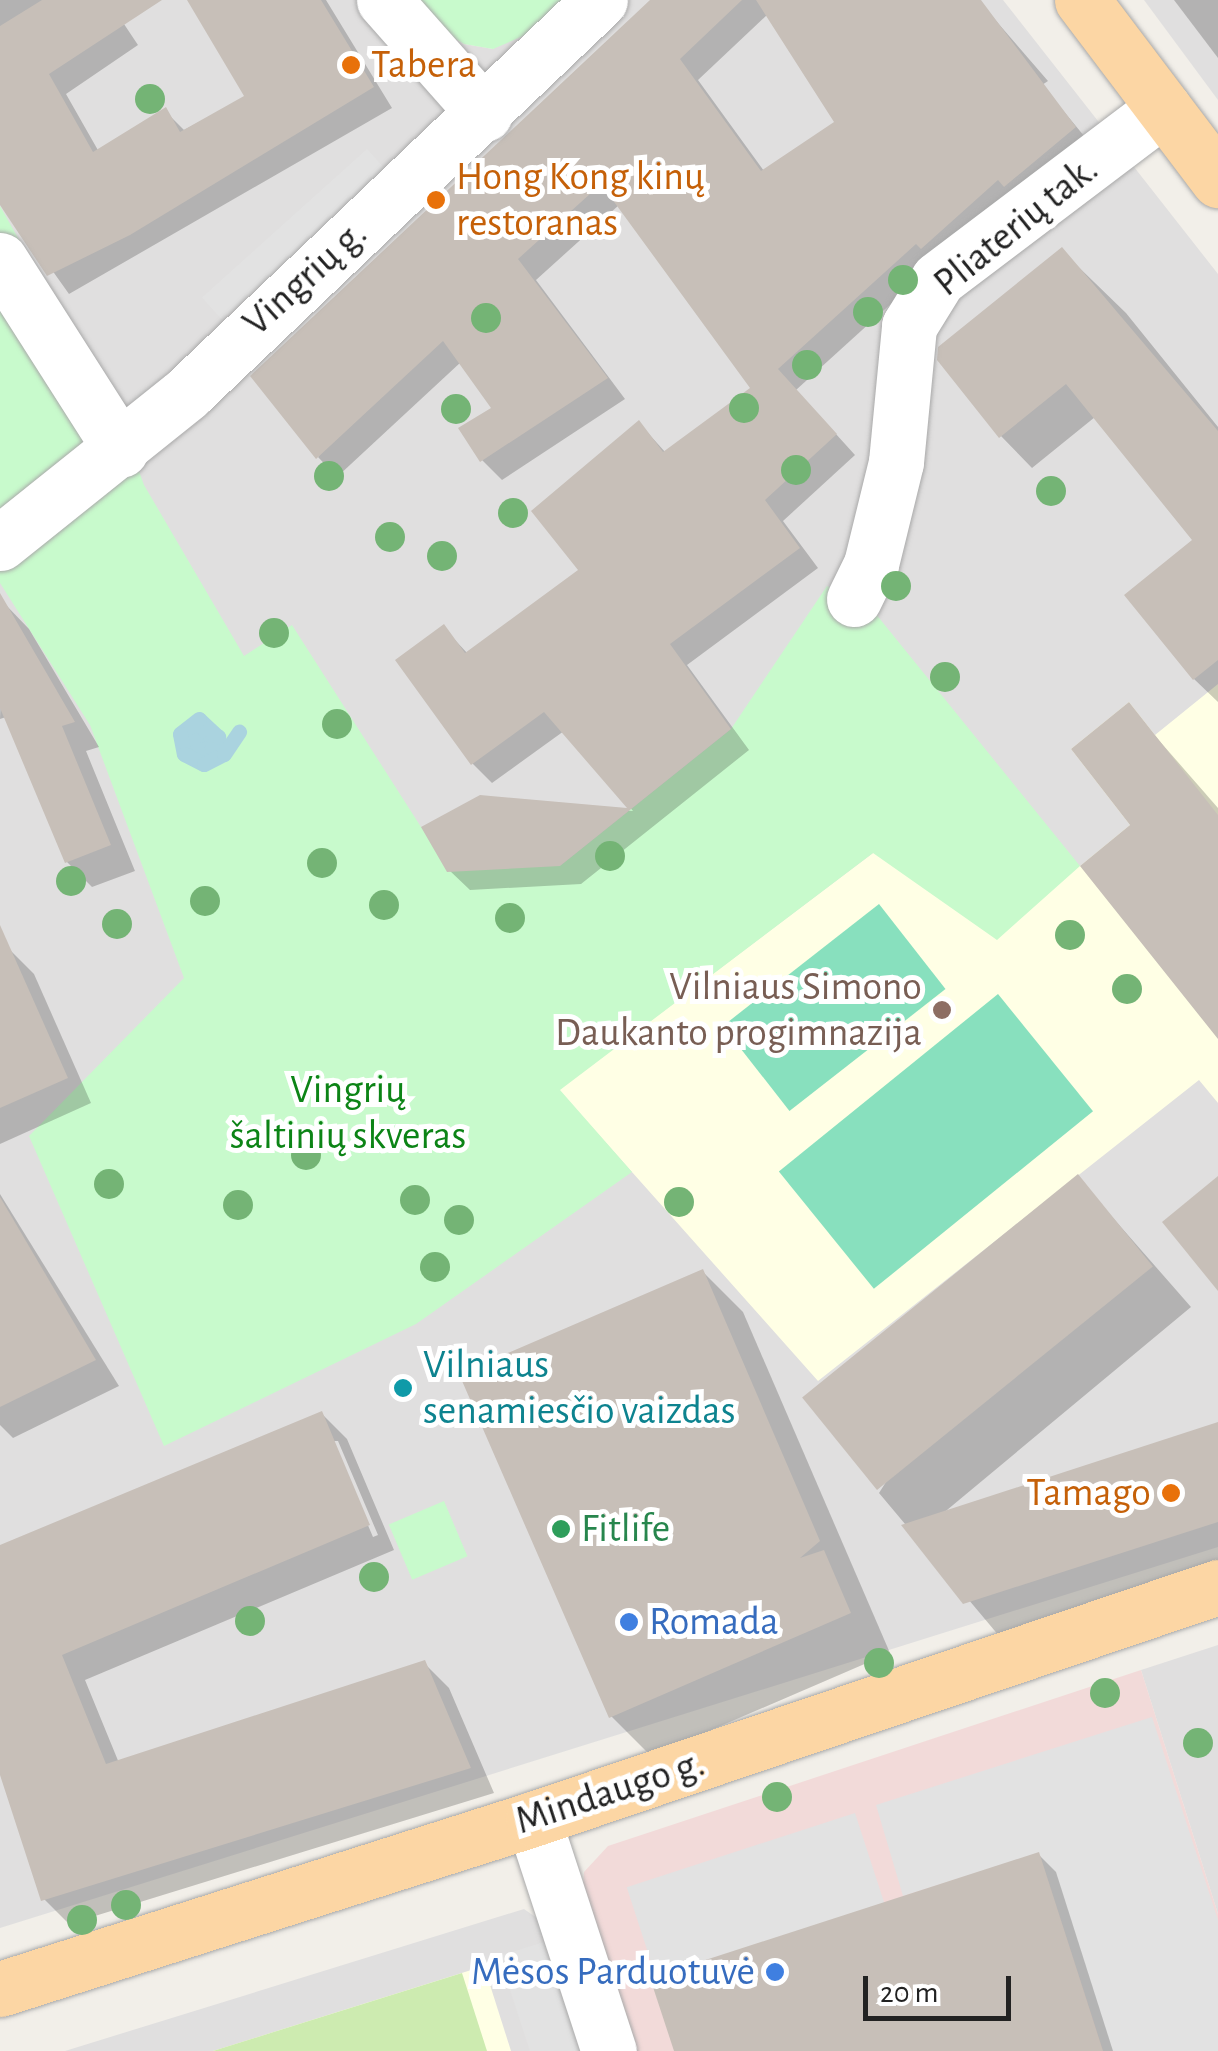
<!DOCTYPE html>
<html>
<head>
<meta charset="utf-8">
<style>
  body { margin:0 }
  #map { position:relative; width:1218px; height:2051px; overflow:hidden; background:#f2efe9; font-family:"Alegreya Sans",sans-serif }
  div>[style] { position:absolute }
  .residential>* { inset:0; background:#e0dfdf }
  .commercial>* { inset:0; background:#f2dad9 }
  .education>* { inset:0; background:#ffffe5 }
  .grass>* { inset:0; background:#cdebb0 }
  .park>* { inset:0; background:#c8facc; transform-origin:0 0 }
  .pitch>* { inset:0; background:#88e0be; transform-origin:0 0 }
  .parking>* { inset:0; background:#e2e2e2; transform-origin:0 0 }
  .shadow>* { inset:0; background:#0003 }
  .stream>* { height:15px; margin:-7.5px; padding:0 7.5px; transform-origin:7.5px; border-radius:7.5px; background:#aad3df }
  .building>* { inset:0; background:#c7bfb8; transform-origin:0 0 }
  .roads { filter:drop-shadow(0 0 2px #a9a9a9) drop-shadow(0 0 2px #a9a9a9) }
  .minor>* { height:55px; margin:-27.5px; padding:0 27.5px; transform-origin:27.5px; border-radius:27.5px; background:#fff }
  .major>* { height:55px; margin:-27.5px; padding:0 27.5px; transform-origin:27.5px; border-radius:27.5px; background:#fcd6a4 }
  .trees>* { width:30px; height:30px; margin:-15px; border-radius:50%; background:#74b475 }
  .dots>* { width:28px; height:28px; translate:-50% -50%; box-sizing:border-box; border:5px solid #fff; border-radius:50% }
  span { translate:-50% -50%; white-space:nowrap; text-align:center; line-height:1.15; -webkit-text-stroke:10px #fff; paint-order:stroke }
  .food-label { font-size:40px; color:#c56008 }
  .left { translate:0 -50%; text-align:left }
  .right { translate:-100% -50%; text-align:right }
  .street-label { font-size:40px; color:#222 }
  .education-label { font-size:40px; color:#785e54 }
  .park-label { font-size:40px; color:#0c8416 }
  .culture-label { font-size:40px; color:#0d838f }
  .leisure-label { font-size:40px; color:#27864d }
  .shop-label { font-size:40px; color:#366cbe }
  .scale { position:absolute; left:863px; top:1976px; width:148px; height:45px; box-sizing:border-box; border:5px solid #222; border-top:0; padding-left:12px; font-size:30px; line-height:35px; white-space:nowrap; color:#222; -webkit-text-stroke:8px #fff; paint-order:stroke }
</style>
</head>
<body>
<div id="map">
  <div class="residential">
    <div style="clip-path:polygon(0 0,410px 0,433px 25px,464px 44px,493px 49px,562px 0,1003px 0,1218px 274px,1218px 1547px,0 1928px)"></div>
    <div style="clip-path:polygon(1144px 0,1218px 0,1218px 100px)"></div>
    <div style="clip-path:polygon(1218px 1645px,1218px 1914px,1141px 1670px)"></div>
    <div style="clip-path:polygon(524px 1909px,537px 1918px,580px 2051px,65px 2051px)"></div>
  </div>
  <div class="commercial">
    <div style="clip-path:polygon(1141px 1670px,1218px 1914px,1218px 2051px,634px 2051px,582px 1900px,584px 1872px,608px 1846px)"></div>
  </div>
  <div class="education">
    <div style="clip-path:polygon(1218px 684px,1218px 1103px,1199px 1080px,818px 1381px,559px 1090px,873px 853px,1080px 866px,1130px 825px,1071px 749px,1129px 702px,1155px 735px)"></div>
    <div style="clip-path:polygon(484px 1966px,511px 2051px,213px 2051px)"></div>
  </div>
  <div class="grass">
    <div style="clip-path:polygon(462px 1973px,487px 2051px,213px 2051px)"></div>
  </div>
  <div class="park">
    <div style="clip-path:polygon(410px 0,562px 0,530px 33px,493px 49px,464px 44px,432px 25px)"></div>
    <div style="clip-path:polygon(0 206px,120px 419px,144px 485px,244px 656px,292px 625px,421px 827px,561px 865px,731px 729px,827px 586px,871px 608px,1080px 866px,997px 940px,873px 853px,560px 1090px,632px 1172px,416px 1324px,164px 1446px,29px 1136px,184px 978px,90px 725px,0 583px)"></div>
    <div style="left:444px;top:1501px;width:60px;height:60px;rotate:67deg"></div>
  </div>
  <div class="pitch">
    <div style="left:879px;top:904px;width:108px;height:198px;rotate:52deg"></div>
    <div style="left:998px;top:994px;width:151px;height:282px;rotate:51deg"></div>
  </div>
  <div class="parking">
    <div style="left:367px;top:149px;width:30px;height:222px;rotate:48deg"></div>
    <div style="clip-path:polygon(1152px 1717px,1218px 1920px,1218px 2051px,1103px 2051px,1039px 1853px,903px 1896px,876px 1805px)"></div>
    <div style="left:855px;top:1813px;width:96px;height:240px;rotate:72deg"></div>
    <div style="clip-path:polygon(544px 1942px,580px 2051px,530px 2051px,499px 1956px)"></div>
  </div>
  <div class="shadow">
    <div style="clip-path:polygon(0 0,108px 0,138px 45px,66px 94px,99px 152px,165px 111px,184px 130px,248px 96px,190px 0,326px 0,392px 108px,69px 294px,0 197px)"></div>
    <div style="clip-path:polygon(evenodd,658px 0,978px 0,1048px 81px,1042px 85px,1094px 148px,937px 262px,796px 390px,855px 455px,783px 521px,818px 568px,687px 665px,749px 750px,581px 884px,470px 890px,449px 870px,481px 797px,633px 811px,564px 731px,492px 783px,473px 764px,443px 627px,468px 654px,581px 571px,639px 423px,666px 453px,754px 389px,619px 205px,536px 280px,625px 399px,502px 480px,482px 460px,494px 408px,461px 362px,337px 477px,318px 457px,658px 0,768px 14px,837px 123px,764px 171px,698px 80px,768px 14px)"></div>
    <div style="clip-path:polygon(1174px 0,1218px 0,1218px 58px)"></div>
    <div style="clip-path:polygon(1062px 251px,1126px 313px,1218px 427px,1218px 702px,1194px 679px,1195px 541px,1095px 417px,1032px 468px,1001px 436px)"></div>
    <div style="clip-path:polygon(4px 603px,29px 629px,99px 747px,86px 751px,135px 871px,92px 887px,67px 862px,6px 717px,0 719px)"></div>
    <div style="clip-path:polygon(1129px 706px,1218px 808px,1218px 1035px,1134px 826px)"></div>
    <div style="clip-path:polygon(9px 949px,34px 974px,91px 1103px,0 1144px,0 953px)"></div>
    <div style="clip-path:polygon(1078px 1178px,1191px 1307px,941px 1515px,1218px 1424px,1218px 1574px,1005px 1643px,879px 1493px)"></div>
    <div style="clip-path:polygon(0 1194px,119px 1386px,13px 1438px,0 1425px)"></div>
    <div style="clip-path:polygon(703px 1272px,743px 1312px,890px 1653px,651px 1756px,611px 1716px)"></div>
    <div style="clip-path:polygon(evenodd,322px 1414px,347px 1439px,394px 1550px,85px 1680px,119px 1763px,424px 1663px,449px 1688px,494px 1793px,69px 1924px,44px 1899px,0 1767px,0 1548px,322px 1414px,332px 1441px,338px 1441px,378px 1535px,373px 1537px,332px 1441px)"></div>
    <div style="clip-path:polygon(1039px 1855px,1056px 1872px,1113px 2051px,676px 2051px)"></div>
  </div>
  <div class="stream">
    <div style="left:203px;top:739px;width:9px;rotate:-103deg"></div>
    <div style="left:201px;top:730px;width:12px;rotate:138deg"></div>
    <div style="left:192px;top:738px;width:13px;rotate:63deg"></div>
    <div style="left:198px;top:750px;width:14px;rotate:-8deg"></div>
    <div style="left:212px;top:748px;width:13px;rotate:-61deg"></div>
    <div style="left:218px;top:737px;width:26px;rotate:-137deg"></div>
    <div style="left:199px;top:719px;width:24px;rotate:142deg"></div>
    <div style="left:180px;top:734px;width:20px;rotate:79deg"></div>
    <div style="left:184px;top:754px;width:22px;rotate:27deg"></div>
    <div style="left:204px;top:764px;width:22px;rotate:-27deg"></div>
    <div style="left:224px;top:754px;width:27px;rotate:-56deg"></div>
  </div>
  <div class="building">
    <div style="clip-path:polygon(42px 0,162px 0,49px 74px,93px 152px,166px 107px,180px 132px,244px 96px,187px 0,321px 0,374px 87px,130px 235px,47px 276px,0 205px,0 26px)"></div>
    <div style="clip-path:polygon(650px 0,742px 0,680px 59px,761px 171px,834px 122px,756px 0,981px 0,1076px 127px,1004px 187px,998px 180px,921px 249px,916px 244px,778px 369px,837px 434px,765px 500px,800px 548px,670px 644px,731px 729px,560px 866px,447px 872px,421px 827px,480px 795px,627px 808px,544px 712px,471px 765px,395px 660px,444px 624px,465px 653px,578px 570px,531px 511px,639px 420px,663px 452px,750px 388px,601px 184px,518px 259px,608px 378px,480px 462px,458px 428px,491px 408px,443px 341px,316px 459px,250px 376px)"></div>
    <div style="clip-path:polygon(1062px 247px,1218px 431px,1218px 660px,1193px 680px,1124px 595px,1192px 540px,1066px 384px,999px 438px,937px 360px,938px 347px)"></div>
    <div style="clip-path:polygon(0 593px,75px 722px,62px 726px,111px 845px,65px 863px,0 708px)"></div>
    <div style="clip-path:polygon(1129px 702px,1218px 815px,1218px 1039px,1080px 866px,1130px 825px,1071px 749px)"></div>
    <div style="clip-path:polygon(0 925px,68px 1078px,0 1108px)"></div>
    <div style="left:1078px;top:1174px;width:119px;height:355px;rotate:51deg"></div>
    <div style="clip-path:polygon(1218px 1176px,1218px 1291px,1162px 1222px)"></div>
    <div style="clip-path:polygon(0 1197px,96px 1360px,0 1407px)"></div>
    <div style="clip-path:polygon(703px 1269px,820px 1541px,800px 1558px,824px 1550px,851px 1613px,609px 1718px,459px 1374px)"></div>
    <div style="clip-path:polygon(322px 1411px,370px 1525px,62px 1655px,106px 1764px,425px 1660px,471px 1768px,41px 1901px,0 1775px,0 1545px)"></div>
    <div style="clip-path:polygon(1218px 1422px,1218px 1522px,963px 1604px,901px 1525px)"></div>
    <div style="clip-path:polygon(1039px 1852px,1103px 2051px,674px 2051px,650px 1978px)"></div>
  </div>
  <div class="roads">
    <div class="minor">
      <div style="left:384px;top:0;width:152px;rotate:48.5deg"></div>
      <div style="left:0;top:260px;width:225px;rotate:57.5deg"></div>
      <div style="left:0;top:543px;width:240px;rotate:-38.7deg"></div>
      <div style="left:187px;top:393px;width:570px;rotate:-43.58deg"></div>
      <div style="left:854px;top:599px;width:39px;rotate:-64deg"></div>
      <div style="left:871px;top:564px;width:105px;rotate:-76.2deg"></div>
      <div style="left:896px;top:462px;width:137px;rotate:-84.5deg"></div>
      <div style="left:909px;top:326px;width:55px;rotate:-58.3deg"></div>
      <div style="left:938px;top:279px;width:283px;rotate:-37.1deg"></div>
      <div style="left:533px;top:1819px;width:244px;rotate:71.9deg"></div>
    </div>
    <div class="major">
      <div style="left:1082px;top:0;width:226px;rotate:52.9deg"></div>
      <div style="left:0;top:1989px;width:559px;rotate:-17.69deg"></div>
      <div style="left:533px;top:1819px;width:723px;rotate:-18.71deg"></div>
    </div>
  </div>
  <div class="trees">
    <div style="left:150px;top:99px"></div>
    <div style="left:903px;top:280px"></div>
    <div style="left:868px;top:312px"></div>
    <div style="left:486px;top:318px"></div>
    <div style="left:807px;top:365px"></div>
    <div style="left:744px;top:408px"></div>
    <div style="left:456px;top:409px"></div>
    <div style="left:796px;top:470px"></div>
    <div style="left:329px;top:476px"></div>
    <div style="left:1051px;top:491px"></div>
    <div style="left:513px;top:513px"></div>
    <div style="left:390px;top:537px"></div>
    <div style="left:442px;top:556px"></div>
    <div style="left:896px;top:586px"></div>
    <div style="left:274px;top:633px"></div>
    <div style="left:945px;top:677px"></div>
    <div style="left:337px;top:724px"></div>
    <div style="left:610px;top:856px"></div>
    <div style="left:322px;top:863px"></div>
    <div style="left:71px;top:881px"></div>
    <div style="left:205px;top:901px"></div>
    <div style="left:384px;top:905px"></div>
    <div style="left:510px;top:918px"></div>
    <div style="left:117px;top:924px"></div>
    <div style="left:1070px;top:935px"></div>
    <div style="left:1127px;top:989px"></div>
    <div style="left:306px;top:1155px"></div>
    <div style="left:109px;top:1184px"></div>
    <div style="left:415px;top:1200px"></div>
    <div style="left:679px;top:1202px"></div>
    <div style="left:238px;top:1205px"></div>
    <div style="left:459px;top:1220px"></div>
    <div style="left:435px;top:1267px"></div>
    <div style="left:374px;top:1577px"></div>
    <div style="left:250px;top:1621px"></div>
    <div style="left:879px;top:1663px"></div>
    <div style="left:1105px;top:1693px"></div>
    <div style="left:1198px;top:1743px"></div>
    <div style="left:777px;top:1797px"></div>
    <div style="left:126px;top:1905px"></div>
    <div style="left:82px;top:1920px"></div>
  </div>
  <div class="dots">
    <div style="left:351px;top:65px;background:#e8710a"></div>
    <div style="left:436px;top:200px;background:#e8710a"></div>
    <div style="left:942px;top:1010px;background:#8d6e63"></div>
    <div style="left:403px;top:1388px;background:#0f9aa8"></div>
    <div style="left:1171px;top:1493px;background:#e8710a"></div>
    <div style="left:561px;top:1529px;background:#2e9e5b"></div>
    <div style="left:629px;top:1622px;background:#3f7fe0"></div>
    <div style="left:775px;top:1972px;background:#3f7fe0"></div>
  </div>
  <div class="food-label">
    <span class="left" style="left:371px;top:65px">Tabera</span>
    <span class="left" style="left:456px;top:200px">Hong Kong kinų<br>restoranas</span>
    <span class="right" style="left:1151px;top:1493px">Tamago</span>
  </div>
  <div class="street-label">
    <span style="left:1016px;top:226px;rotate:-39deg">Pliaterių tak.</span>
    <span style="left:305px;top:278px;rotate:-42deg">Vingrių g.</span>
    <span style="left:610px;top:1792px;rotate:-18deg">Mindaugo g.</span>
  </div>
  <div class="education-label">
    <span class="right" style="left:922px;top:1010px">Vilniaus Simono<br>Daukanto progimnazija</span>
  </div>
  <div class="park-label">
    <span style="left:348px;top:1113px">Vingrių<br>šaltinių skveras</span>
  </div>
  <div class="culture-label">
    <span class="left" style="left:423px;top:1388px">Vilniaus<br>senamiesčio vaizdas</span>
  </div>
  <div class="leisure-label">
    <span class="left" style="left:581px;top:1529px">Fitlife</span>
  </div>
  <div class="shop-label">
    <span class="left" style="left:649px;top:1622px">Romada</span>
    <span class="right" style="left:755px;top:1972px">Mėsos Parduotuvė</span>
  </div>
  <div class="scale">20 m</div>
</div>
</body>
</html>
